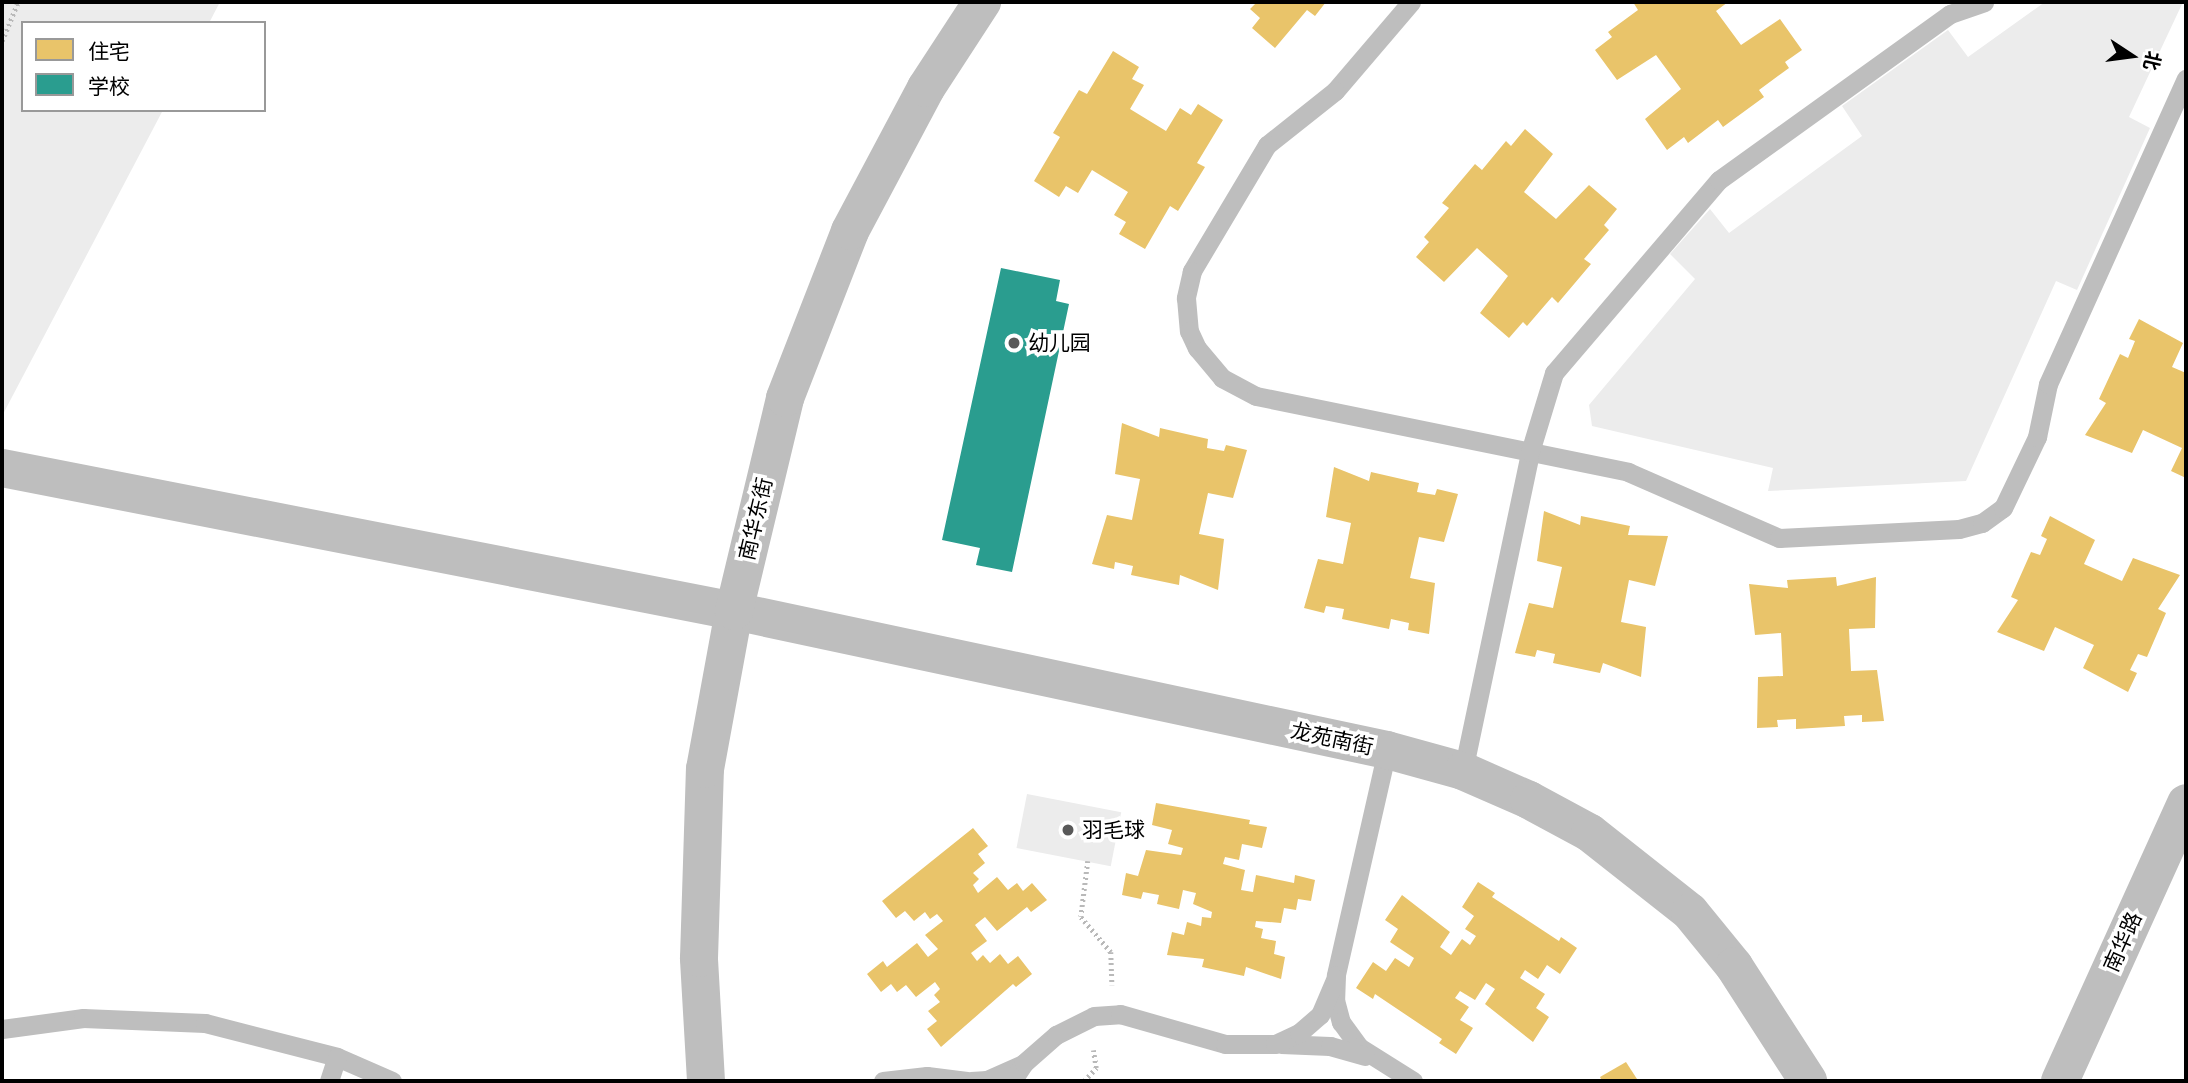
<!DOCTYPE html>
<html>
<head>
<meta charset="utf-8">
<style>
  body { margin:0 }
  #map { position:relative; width:2188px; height:1083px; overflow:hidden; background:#fff; font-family:"Public Sans","Noto Sans SC",sans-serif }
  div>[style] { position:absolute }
  .green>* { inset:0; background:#ececec; transform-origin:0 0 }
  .homes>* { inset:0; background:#e9c46a }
  .schools>* { inset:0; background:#2a9d8f }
  .path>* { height:4.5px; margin-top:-2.25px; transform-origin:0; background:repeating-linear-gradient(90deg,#b9b9b9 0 2px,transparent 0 5.5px) }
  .lane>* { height:19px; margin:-9.5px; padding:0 9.5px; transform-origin:9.5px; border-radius:9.5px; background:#bebebe }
  .street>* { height:38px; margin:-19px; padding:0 19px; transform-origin:19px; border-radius:19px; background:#bebebe }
  .dots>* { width:19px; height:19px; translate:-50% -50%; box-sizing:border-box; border:4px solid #fff; border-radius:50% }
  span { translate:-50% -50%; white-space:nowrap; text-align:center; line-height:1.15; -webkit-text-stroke:7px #fff; paint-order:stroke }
  .poi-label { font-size:21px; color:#000 }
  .left { translate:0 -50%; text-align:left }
  .street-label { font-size:21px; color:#000 }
  .frame { position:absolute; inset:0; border:4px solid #000; pointer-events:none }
  .legend { position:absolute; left:21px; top:21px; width:245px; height:91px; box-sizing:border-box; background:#fff; border:2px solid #999; margin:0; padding:9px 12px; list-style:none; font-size:21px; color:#000 }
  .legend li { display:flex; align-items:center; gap:14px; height:35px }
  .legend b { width:35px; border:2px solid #999 }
  .north { position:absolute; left:2097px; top:21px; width:70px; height:70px; -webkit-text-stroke:5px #fff; paint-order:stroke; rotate:103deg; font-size:19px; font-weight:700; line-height:28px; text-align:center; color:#000 }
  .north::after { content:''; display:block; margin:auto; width:24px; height:32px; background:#000; clip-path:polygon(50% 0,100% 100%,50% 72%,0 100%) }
</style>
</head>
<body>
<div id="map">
  <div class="green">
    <div style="clip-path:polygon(2px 2px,220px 2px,209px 23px,23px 23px,23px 110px,163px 110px,2px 416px)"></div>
    <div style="clip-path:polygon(2045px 2px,2183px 2px,2129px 117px,2150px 128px,2077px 290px,2056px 281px,1966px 481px,1768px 491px,1773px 468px,1592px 426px,1589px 405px,1695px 279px,1670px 254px,1710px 209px,1729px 233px,1862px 136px,1842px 106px,1948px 30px,1968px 57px)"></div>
    <div style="left:1027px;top:794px;width:96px;height:55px;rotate:11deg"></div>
  </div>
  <div class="homes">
    <div style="clip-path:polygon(1257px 2px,1326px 2px,1315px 16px,1307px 10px,1275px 48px,1252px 28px,1260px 18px,1250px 9px)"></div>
    <div style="clip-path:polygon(1633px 2px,1728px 2px,1716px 11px,1741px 45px,1780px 19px,1802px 50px,1785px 62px,1789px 68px,1759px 90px,1764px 97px,1723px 127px,1718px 120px,1688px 143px,1684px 137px,1667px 150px,1645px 119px,1681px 89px,1656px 55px,1617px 80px,1595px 50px,1612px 37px,1608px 32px,1638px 10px)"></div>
    <div style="clip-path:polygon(1113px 51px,1139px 67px,1132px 79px,1144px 85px,1130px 109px,1166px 131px,1180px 108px,1191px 115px,1198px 104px,1223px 120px,1197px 163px,1205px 167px,1178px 211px,1170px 206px,1145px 249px,1119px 234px,1126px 222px,1114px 215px,1128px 192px,1092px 170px,1078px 193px,1066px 186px,1059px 197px,1034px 181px,1060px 137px,1053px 133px,1079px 90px,1087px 94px)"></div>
    <div style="clip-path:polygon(1525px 129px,1553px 154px,1524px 192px,1556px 219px,1589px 185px,1617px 209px,1604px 225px,1609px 230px,1584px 259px,1591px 264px,1558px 303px,1552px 297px,1527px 326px,1523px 322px,1509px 338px,1480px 313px,1508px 276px,1477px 248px,1444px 282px,1416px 257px,1429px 242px,1424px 237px,1449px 208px,1442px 203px,1475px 164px,1482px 170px,1506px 141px,1511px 146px)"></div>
    <div style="clip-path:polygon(2139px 319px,2183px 343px,2172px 367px,2186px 373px,2186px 478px,2171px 471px,2182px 448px,2143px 430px,2132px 453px,2085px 435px,2106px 403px,2099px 399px,2120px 354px,2128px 358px,2135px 341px,2129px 339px)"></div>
    <div style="clip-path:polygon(1122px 423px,1159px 437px,1160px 428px,1208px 439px,1207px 448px,1224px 451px,1226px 445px,1247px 450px,1233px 498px,1208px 493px,1199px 534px,1224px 539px,1218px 590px,1180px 575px,1179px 585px,1131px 575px,1133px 566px,1115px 562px,1114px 569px,1092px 564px,1107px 515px,1132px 520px,1140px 479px,1115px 474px)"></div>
    <div style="clip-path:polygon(1334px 467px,1369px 481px,1371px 472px,1419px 483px,1417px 492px,1435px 495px,1437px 489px,1458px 494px,1444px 542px,1419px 537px,1410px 578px,1435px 583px,1429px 634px,1408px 630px,1409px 623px,1391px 619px,1389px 629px,1342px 619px,1344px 609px,1326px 606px,1324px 613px,1304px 608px,1318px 559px,1343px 564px,1351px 523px,1326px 517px)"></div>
    <div style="clip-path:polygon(1544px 511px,1580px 525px,1581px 516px,1630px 526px,1628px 535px,1668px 536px,1655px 586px,1629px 580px,1621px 622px,1646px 627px,1641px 677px,1603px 663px,1600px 673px,1553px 663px,1555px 654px,1537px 650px,1535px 657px,1515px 653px,1529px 603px,1553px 608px,1562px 567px,1537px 561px)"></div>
    <div style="clip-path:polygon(2050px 516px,2095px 540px,2084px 564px,2122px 581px,2133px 558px,2180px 575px,2158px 609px,2166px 613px,2147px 657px,2138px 654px,2130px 670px,2137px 673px,2128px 692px,2083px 668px,2094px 645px,2055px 627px,2044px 651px,1997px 632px,2018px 600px,2011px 597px,2031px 552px,2040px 555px,2047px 539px,2041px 536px)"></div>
    <div style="clip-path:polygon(1836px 577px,1837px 586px,1876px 577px,1875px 628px,1849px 629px,1851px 671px,1877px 670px,1884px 721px,1862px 722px,1862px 715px,1844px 716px,1845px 726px,1796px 729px,1796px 719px,1777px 720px,1778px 727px,1757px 728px,1758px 677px,1783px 676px,1781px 633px,1755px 635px,1749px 584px,1788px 588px,1787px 580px)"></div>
    <div style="clip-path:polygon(1156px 803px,1250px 820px,1249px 824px,1267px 827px,1262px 848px,1242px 844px,1239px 860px,1225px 857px,1223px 864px,1245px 870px,1241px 890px,1253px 892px,1256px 875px,1294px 883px,1295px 875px,1315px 880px,1311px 901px,1298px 899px,1296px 910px,1284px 908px,1281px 923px,1256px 921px,1255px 927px,1263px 929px,1261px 938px,1276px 941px,1274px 954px,1285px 957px,1281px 979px,1246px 967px,1244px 976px,1202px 967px,1204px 959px,1167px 955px,1172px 932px,1184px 935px,1187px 922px,1201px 926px,1202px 917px,1211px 918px,1212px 912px,1193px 904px,1196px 893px,1183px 890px,1179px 909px,1157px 904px,1159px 895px,1143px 892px,1141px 899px,1122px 895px,1126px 873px,1138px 876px,1146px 850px,1181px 855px,1183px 848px,1168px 844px,1172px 830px,1152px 825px)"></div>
    <div style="clip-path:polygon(973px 828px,988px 846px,978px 854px,985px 863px,973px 873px,979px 879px,973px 885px,978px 893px,997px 877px,1008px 890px,1017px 883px,1023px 891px,1032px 883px,1047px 900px,1031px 912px,1027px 907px,997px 931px,985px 917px,975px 925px,987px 941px,971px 953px,977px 961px,983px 955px,990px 963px,1000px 954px,1008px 964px,1018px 956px,1032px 974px,1016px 987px,1013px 984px,941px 1047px,927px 1029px,937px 1021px,928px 1011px,940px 1002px,934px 995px,940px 989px,935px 982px,916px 997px,906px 985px,897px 992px,891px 984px,881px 992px,867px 974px,883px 961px,887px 967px,917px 943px,928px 957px,938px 949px,925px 935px,943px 921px,937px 914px,930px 919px,925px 912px,914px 921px,905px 911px,896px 918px,882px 901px)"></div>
    <div style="clip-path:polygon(1478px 882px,1495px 893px,1492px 897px,1559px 941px,1561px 937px,1577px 948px,1560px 974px,1547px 965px,1538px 979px,1525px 970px,1520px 978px,1545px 994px,1536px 1008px,1549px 1017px,1533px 1042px,1485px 1004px,1495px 989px,1486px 983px,1475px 1000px,1460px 991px,1455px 998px,1469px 1007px,1460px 1020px,1473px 1028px,1456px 1054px,1439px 1043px,1442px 1039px,1375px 994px,1373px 999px,1356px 988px,1373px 962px,1386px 971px,1395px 958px,1409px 967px,1414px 958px,1390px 942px,1398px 929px,1385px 920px,1402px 895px,1450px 932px,1440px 947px,1451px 955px,1462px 939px,1470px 945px,1476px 936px,1465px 929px,1474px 916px,1462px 907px)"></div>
    <div style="clip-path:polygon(1626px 1062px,1637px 1079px,1602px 1081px,1600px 1077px)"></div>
  </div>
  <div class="schools">
    <div style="clip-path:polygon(1001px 268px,1060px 280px,1056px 301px,1069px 304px,1012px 572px,976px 565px,980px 548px,942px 540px)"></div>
  </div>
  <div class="path">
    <div style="left:2px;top:41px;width:42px;rotate:-67.7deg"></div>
    <div style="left:1088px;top:861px;width:56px;rotate:97.1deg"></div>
    <div style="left:1081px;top:917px;width:46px;rotate:49.4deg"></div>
    <div style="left:1111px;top:952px;width:33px;rotate:88deg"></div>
    <div style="left:1084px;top:1081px;width:18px;rotate:-47deg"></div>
    <div style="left:1096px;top:1068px;width:18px;rotate:-99deg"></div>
  </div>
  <div class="lane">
    <div style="left:1411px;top:2px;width:117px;rotate:130.5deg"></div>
    <div style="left:1335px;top:91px;width:87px;rotate:141.5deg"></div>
    <div style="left:1267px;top:145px;width:147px;rotate:120.8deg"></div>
    <div style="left:1192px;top:271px;width:28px;rotate:103deg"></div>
    <div style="left:1186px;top:298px;width:33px;rotate:85deg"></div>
    <div style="left:1189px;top:331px;width:19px;rotate:65deg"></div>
    <div style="left:1197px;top:348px;width:39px;rotate:50deg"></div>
    <div style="left:1222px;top:378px;width:38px;rotate:28deg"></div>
    <div style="left:1256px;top:396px;width:380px;rotate:11.5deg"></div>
    <div style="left:1628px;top:472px;width:165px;rotate:23.6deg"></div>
    <div style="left:1779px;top:538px;width:180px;rotate:-2.9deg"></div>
    <div style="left:1959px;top:529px;width:24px;rotate:-15deg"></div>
    <div style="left:1982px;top:523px;width:26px;rotate:-36deg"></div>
    <div style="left:2003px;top:508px;width:79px;rotate:-64.4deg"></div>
    <div style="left:2037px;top:437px;width:54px;rotate:-78.3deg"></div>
    <div style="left:2048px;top:384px;width:335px;rotate:-65.7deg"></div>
    <div style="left:1387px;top:750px;width:231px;rotate:102.8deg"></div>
    <div style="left:1336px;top:975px;width:25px;rotate:92deg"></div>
    <div style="left:1335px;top:1000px;width:23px;rotate:75deg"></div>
    <div style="left:1341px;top:1022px;width:31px;rotate:54deg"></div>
    <div style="left:1359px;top:1047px;width:64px;rotate:32.2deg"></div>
    <div style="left:1463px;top:771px;width:326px;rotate:-78.1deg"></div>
    <div style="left:1530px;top:452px;width:83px;rotate:-73.1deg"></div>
    <div style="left:1554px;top:373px;width:254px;rotate:-49.5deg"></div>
    <div style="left:1719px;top:180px;width:284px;rotate:-35.7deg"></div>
    <div style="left:1950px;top:14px;width:36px;rotate:-19deg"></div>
    <div style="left:2px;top:1029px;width:82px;rotate:-7.7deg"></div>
    <div style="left:83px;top:1018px;width:122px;rotate:2.3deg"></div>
    <div style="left:205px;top:1023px;width:136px;rotate:14.4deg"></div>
    <div style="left:337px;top:1057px;width:60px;rotate:23.6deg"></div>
    <div style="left:1281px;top:1044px;width:49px;rotate:2.3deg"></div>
    <div style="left:1330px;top:1046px;width:36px;rotate:16deg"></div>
    <div style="left:329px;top:1081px;width:25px;rotate:-72deg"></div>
    <div style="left:883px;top:1081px;width:44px;rotate:-6.5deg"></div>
    <div style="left:927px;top:1076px;width:40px;rotate:7.1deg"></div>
    <div style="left:971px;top:1081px;width:16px;rotate:-4deg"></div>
    <div style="left:987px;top:1080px;width:37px;rotate:-24deg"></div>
    <div style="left:1012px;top:1081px;width:22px;rotate:-56deg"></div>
    <div style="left:1024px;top:1063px;width:43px;rotate:-41.2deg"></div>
    <div style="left:1056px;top:1035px;width:42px;rotate:-26.6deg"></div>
    <div style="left:1094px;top:1016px;width:26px;rotate:-4deg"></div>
    <div style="left:1120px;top:1014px;width:109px;rotate:15.9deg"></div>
    <div style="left:1225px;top:1044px;width:50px"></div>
    <div style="left:1275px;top:1044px;width:26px;rotate:-25deg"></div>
    <div style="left:1299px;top:1033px;width:28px;rotate:-41deg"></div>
    <div style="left:1320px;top:1015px;width:39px;rotate:-67deg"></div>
  </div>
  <div class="street">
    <div style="left:2px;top:468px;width:746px;rotate:11.05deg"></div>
    <div style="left:734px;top:611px;width:668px;rotate:12.02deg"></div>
    <div style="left:1387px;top:750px;width:79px;rotate:15.4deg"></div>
    <div style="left:1463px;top:771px;width:72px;rotate:23.7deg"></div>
    <div style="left:1529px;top:800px;width:69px;rotate:28.4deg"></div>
    <div style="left:1590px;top:833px;width:127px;rotate:38.3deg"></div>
    <div style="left:1690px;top:912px;width:70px;rotate:50.8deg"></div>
    <div style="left:1734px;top:966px;width:137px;rotate:57.2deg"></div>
    <div style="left:706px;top:1081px;width:123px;rotate:-93.3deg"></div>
    <div style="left:699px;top:958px;width:189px;rotate:-88.2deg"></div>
    <div style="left:705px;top:769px;width:161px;rotate:-79.6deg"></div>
    <div style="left:734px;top:611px;width:219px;rotate:-76.5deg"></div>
    <div style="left:785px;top:398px;width:179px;rotate:-68.7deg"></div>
    <div style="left:850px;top:231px;width:162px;rotate:-62deg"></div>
    <div style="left:926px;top:88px;width:103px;rotate:-56.9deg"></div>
    <div style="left:2060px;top:1081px;width:305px;rotate:-65.6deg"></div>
  </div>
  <div class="dots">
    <div style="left:1014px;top:343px;background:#595959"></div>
    <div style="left:1068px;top:830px;background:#595959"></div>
  </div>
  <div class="poi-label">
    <span class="left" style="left:1028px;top:343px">幼儿园</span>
    <span class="left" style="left:1082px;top:830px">羽毛球</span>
  </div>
  <div class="street-label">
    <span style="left:756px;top:519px;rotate:-77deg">南华东街</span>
    <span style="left:1332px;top:739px;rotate:12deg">龙苑南街</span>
    <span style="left:2123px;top:942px;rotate:-66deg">南华路</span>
  </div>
  <div class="frame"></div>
  <ul class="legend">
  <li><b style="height:19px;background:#e9c46a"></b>住宅</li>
  <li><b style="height:19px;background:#2a9d8f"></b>学校</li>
  </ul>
  <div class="north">北</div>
</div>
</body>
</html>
